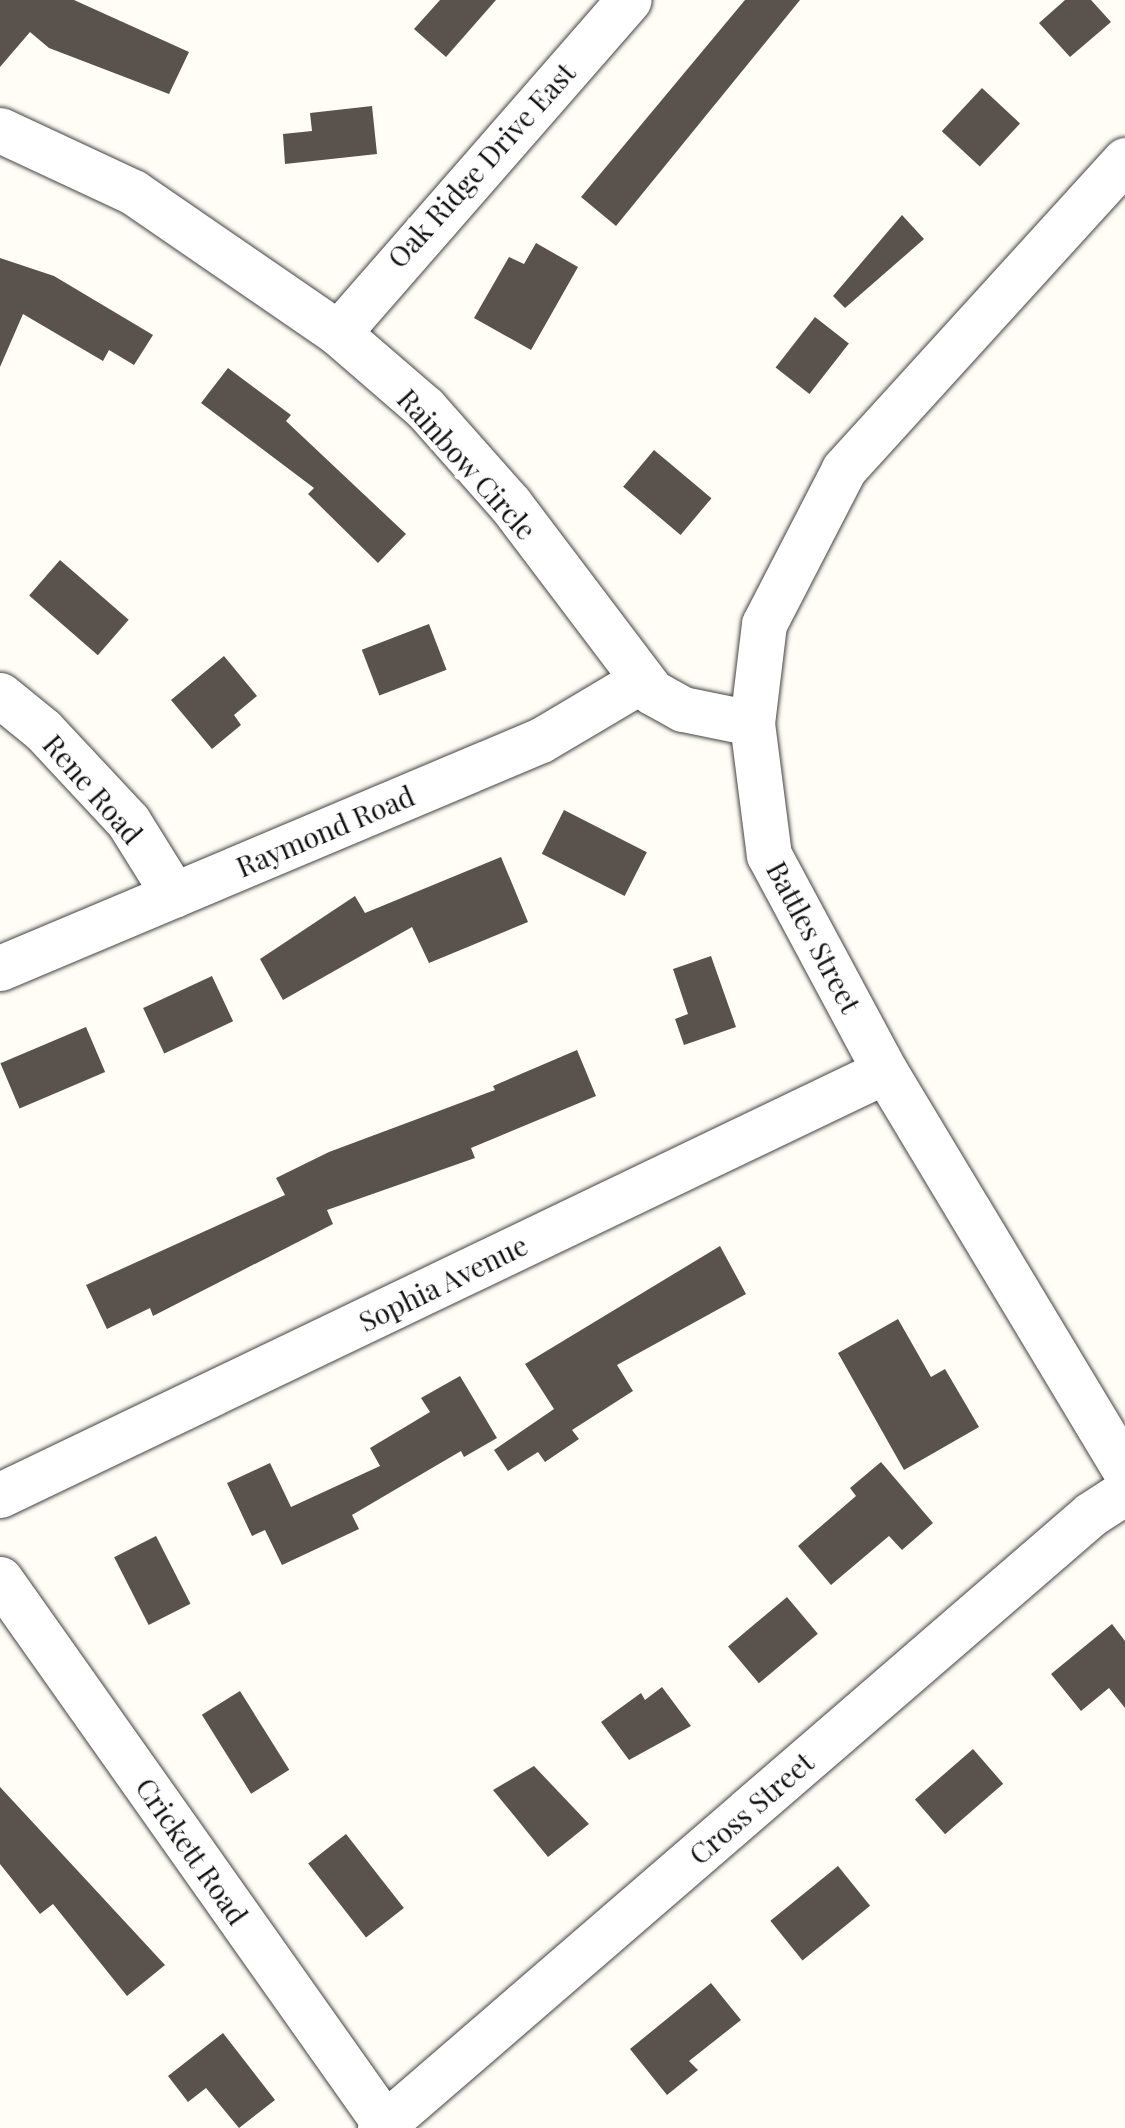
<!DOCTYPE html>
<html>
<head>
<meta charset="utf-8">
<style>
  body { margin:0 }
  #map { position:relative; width:1125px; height:2128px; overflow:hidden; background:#fffdf5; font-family:"Playfair Display",serif }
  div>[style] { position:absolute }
  .building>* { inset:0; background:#5a524d; transform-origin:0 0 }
  .roads { filter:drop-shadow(0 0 2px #444) drop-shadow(0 0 2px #444) }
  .minor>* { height:45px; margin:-22.5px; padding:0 22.5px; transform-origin:22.5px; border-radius:22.5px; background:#fff }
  span { translate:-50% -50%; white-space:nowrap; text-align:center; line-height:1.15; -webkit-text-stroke:10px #fff; paint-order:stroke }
  .street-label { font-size:28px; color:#111 }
</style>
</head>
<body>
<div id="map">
  <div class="building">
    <div style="clip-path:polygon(0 0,74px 0,189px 52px,169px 94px,49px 48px,30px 32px,0 67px)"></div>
    <div style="clip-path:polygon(440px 0,496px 0,446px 57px,414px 29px)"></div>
    <div style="clip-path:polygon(745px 0,800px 0,616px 226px,581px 197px)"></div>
    <div style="clip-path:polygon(1065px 0,1091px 0,1111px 22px,1070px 57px,1039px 23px)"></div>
    <div style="left:982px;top:88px;width:52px;height:59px;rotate:43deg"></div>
    <div style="clip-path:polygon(372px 106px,377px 154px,285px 164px,283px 134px,312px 131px,310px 113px)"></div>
    <div style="clip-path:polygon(902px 215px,924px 239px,845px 308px,833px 296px)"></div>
    <div style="clip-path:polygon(536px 243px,578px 267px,531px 350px,474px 318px,509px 257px,524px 264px)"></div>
    <div style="clip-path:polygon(0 258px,54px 276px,153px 335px,134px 365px,109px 350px,103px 361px,23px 314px,0 367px)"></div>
    <div style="left:815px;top:317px;width:43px;height:64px;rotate:38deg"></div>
    <div style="clip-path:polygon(228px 368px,291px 415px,286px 421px,406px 534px,378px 563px,308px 494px,314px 488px,201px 403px)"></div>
    <div style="left:654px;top:450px;width:75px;height:48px;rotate:40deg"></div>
    <div style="left:60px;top:560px;width:91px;height:47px;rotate:41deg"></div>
    <div style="left:429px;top:624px;width:49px;height:72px;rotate:69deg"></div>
    <div style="clip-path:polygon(224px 656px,257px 696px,234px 715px,241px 725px,212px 749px,171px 700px)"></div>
    <div style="left:564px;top:810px;width:93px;height:49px;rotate:27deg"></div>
    <div style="clip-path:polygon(501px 857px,528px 922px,429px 963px,412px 927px,283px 1000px,260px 959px,355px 896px,365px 913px)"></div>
    <div style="clip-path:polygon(711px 956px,736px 1027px,684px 1045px,675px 1019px,688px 1014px,673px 969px)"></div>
    <div style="left:212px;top:976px;width:50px;height:76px;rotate:65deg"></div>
    <div style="left:86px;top:1027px;width:49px;height:93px;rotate:67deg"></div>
    <div style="clip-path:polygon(577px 1050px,596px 1096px,471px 1148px,475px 1158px,327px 1210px,333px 1224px,153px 1316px,150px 1308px,107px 1329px,86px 1285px,285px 1195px,276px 1178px,329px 1152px,495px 1090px,493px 1086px)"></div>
    <div style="clip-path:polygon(720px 1246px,746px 1294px,617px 1365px,633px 1391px,572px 1430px,579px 1439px,545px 1462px,538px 1452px,508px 1471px,494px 1450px,554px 1409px,525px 1364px)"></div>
    <div style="clip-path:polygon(898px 1319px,931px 1377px,945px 1369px,979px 1427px,904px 1470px,838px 1353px)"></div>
    <div style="clip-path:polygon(460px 1376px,497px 1438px,464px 1457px,461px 1451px,352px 1515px,359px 1529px,282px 1565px,265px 1530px,252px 1536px,227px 1483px,270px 1463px,291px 1507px,380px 1466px,370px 1448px,430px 1412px,421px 1398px)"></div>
    <div style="clip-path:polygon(881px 1462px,933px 1523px,902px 1550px,889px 1536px,831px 1585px,798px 1546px,856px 1496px,850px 1488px)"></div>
    <div style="left:156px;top:1536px;width:76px;height:47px;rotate:63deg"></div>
    <div style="left:787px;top:1597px;width:48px;height:77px;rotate:50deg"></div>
    <div style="clip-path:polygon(1112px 1624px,1125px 1641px,1125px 1708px,1109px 1688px,1081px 1711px,1051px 1674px)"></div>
    <div style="clip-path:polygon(662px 1687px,691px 1726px,629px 1760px,601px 1722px,641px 1693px,645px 1700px)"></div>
    <div style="left:240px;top:1691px;width:93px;height:45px;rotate:58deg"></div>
    <div style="left:973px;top:1749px;width:46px;height:77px;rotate:49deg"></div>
    <div style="clip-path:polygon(534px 1766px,589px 1824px,548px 1857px,493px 1790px)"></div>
    <div style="clip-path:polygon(0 1787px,165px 1965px,127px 1996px,53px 1904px,40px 1914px,0 1864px)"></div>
    <div style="left:346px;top:1834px;width:94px;height:48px;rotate:52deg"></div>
    <div style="left:838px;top:1866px;width:51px;height:87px;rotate:51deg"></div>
    <div style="clip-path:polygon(711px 1983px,741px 2020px,689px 2061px,698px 2070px,667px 2095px,630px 2049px)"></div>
    <div style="clip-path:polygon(223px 2033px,275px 2100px,239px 2128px,206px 2088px,188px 2102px,168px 2076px)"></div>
  </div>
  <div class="roads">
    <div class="minor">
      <div style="left:0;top:130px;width:147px;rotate:25deg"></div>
      <div style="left:133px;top:192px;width:249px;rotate:34.5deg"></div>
      <div style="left:338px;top:333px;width:115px;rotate:40.8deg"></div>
      <div style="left:425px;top:408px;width:128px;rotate:48.5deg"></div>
      <div style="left:510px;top:504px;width:236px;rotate:52.9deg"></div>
      <div style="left:652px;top:692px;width:35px;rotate:29deg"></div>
      <div style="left:683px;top:709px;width:70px;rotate:11.5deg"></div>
      <div style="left:1125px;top:160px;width:418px;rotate:132.3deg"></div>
      <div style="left:844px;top:469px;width:174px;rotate:117.3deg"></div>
      <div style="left:764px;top:624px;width:100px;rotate:96.9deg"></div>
      <div style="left:752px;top:723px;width:133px;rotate:82.7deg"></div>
      <div style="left:769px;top:855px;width:245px;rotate:61.8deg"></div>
      <div style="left:885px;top:1071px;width:466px;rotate:59deg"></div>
      <div style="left:338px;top:333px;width:442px;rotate:-48.9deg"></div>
      <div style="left:0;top:695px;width:55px;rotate:39.1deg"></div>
      <div style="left:43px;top:730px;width:125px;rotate:47deg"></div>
      <div style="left:128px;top:821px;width:87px;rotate:58.1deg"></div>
      <div style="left:0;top:968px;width:587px;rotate:-22.85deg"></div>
      <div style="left:541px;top:740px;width:117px;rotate:-30.7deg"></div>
      <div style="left:0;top:1495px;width:981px;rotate:-25.6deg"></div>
      <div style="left:0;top:1579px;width:667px;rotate:54.76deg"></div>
      <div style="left:380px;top:2128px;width:939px;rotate:-40.81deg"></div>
      <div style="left:1091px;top:1514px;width:40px;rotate:-32.9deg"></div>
    </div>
  </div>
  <div class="street-label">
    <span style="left:481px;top:165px;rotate:-48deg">Oak Ridge Drive East</span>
    <span style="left:467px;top:464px;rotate:48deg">Rainbow Circle</span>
    <span style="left:93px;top:789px;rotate:49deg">Rene Road</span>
    <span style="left:325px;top:831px;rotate:-23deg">Raymond Road</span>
    <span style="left:814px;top:937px;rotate:62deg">Battles Street</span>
    <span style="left:443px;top:1283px;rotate:-26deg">Sophia Avenue</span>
    <span style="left:751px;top:1808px;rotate:-41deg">Cross Street</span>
    <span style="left:192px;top:1851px;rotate:55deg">Crickett Road</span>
  </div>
</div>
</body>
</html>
